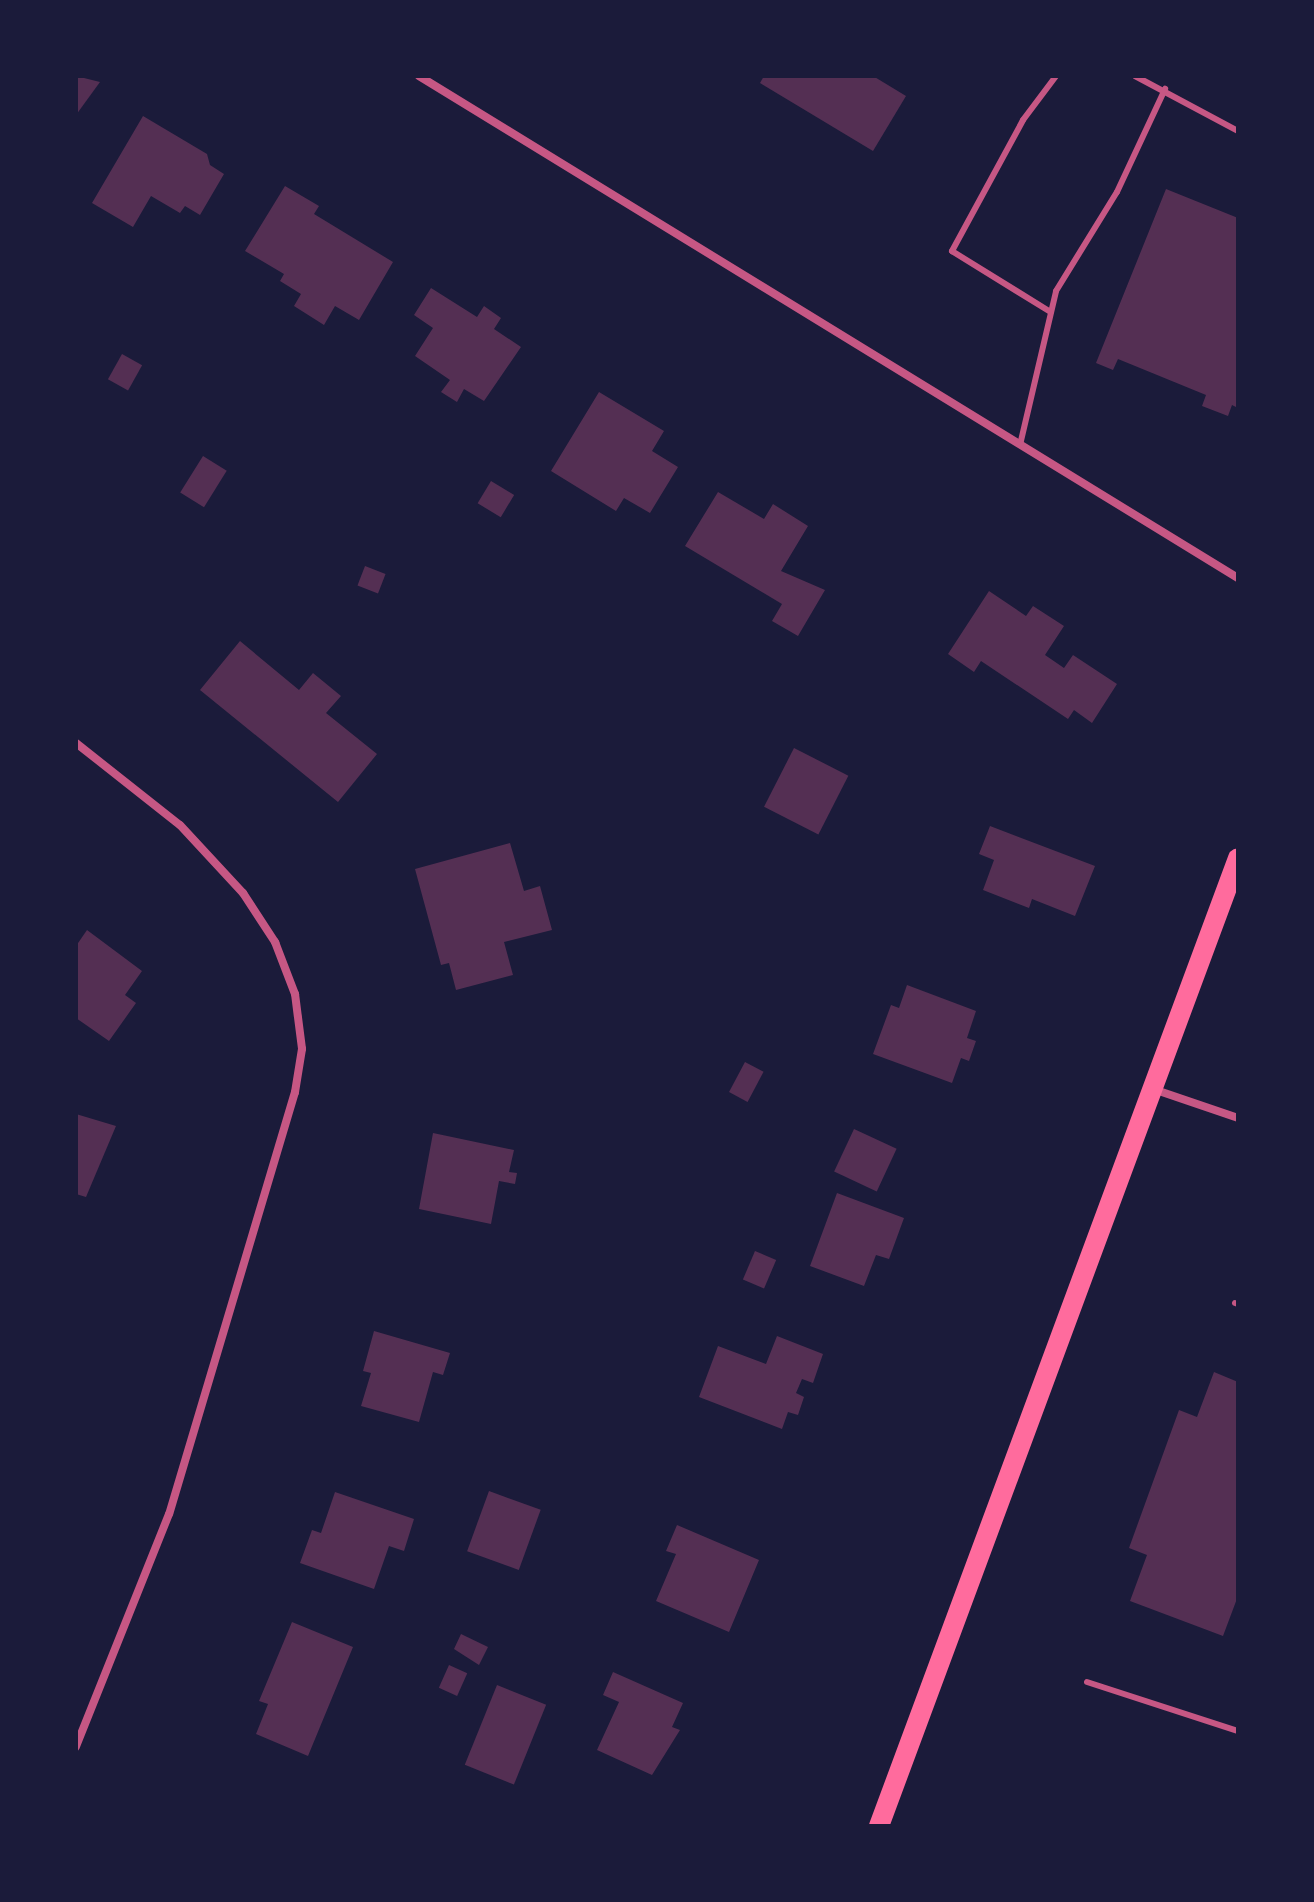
<!DOCTYPE html>
<html>
<head>
<meta charset="utf-8">
<style>
  body { margin:0 }
  #map { position:relative; width:1314px; height:1902px; overflow:hidden; background:#1b1b3a; font-family:Barlow,sans-serif }
  div>[style] { position:absolute }
  .building>* { inset:0; background:#542f53; transform-origin:0 0 }
  .service>* { height:6px; margin:-3px; padding:0 3px; transform-origin:3px; border-radius:3px; background:#c65784 }
  .minor>* { height:8px; margin:-4px; padding:0 4px; transform-origin:4px; border-radius:4px; background:#c65784 }
  .primary>* { height:20px; margin:-10px; padding:0 10px; transform-origin:10px; border-radius:10px; background:#ff6b9d }
  span { translate:-50% -50%; white-space:nowrap; text-align:center; line-height:1.15; -webkit-text-stroke:7px #1b1b3a; paint-order:stroke }
  .frame { position:absolute; inset:0; border:78px solid #1b1b3a; pointer-events:none }
</style>
</head>
<body>
<div id="map">
  <div class="building">
    <div style="clip-path:polygon(76px 76px,100px 82px,76px 115px)"></div>
    <div style="clip-path:polygon(764px 76px,873px 76px,906px 96px,873px 151px,760px 83px)"></div>
    <div style="clip-path:polygon(143px 116px,207px 154px,210px 165px,224px 174px,200px 215px,185px 206px,180px 213px,151px 196px,133px 227px,92px 203px)"></div>
    <div style="clip-path:polygon(285px 186px,319px 206px,314px 214px,393px 262px,359px 320px,335px 306px,324px 325px,294px 306px,301px 294px,280px 281px,284px 274px,245px 251px)"></div>
    <div style="clip-path:polygon(1166px 189px,1238px 218px,1238px 408px,1232px 405px,1228px 416px,1202px 406px,1206px 395px,1118px 359px,1113px 370px,1096px 363px)"></div>
    <div style="clip-path:polygon(431px 288px,477px 317px,484px 306px,501px 318px,494px 329px,521px 347px,484px 401px,464px 389px,457px 402px,441px 392px,450px 380px,415px 356px,433px 328px,414px 315px)"></div>
    <div style="left:122px;top:354px;width:23px;height:29px;rotate:29deg"></div>
    <div style="clip-path:polygon(599px 392px,664px 431px,652px 451px,678px 467px,650px 513px,624px 498px,616px 511px,551px 471px)"></div>
    <div style="left:203px;top:456px;width:28px;height:43px;rotate:32deg"></div>
    <div style="left:491px;top:481px;width:27px;height:26px;rotate:31deg"></div>
    <div style="clip-path:polygon(718px 492px,764px 519px,773px 504px,808px 526px,781px 571px,825px 590px,798px 636px,772px 621px,782px 604px,685px 546px)"></div>
    <div style="left:365px;top:566px;width:22px;height:21px;rotate:21deg"></div>
    <div style="clip-path:polygon(989px 591px,1026px 616px,1033px 606px,1064px 626px,1045px 655px,1064px 668px,1073px 655px,1117px 684px,1092px 723px,1074px 710px,1068px 719px,981px 661px,974px 672px,948px 654px)"></div>
    <div style="clip-path:polygon(240px 641px,299px 690px,313px 673px,341px 696px,326px 713px,377px 754px,338px 802px,200px 690px)"></div>
    <div style="left:794px;top:748px;width:61px;height:66px;rotate:27deg"></div>
    <div style="clip-path:polygon(990px 826px,1095px 866px,1075px 916px,1032px 899px,1029px 908px,983px 890px,994px 860px,979px 854px)"></div>
    <div style="clip-path:polygon(510px 843px,524px 891px,540px 886px,552px 930px,504px 942px,513px 975px,456px 990px,449px 963px,441px 965px,415px 869px)"></div>
    <div style="clip-path:polygon(87px 930px,142px 971px,125px 995px,136px 1003px,109px 1041px,76px 1018px,76px 946px)"></div>
    <div style="clip-path:polygon(907px 985px,976px 1011px,967px 1038px,976px 1041px,969px 1061px,961px 1058px,952px 1083px,873px 1054px,891px 1005px,899px 1008px)"></div>
    <div style="left:745px;top:1062px;width:21px;height:34px;rotate:28deg"></div>
    <div style="clip-path:polygon(76px 1114px,116px 1126px,86px 1197px,76px 1194px)"></div>
    <div style="left:854px;top:1129px;width:47px;height:47px;rotate:25deg"></div>
    <div style="clip-path:polygon(433px 1133px,514px 1150px,509px 1172px,517px 1173px,515px 1184px,499px 1181px,491px 1224px,419px 1209px)"></div>
    <div style="clip-path:polygon(837px 1193px,904px 1218px,889px 1259px,876px 1255px,864px 1286px,810px 1266px)"></div>
    <div style="left:755px;top:1251px;width:23px;height:31px;rotate:23deg"></div>
    <div style="clip-path:polygon(374px 1331px,450px 1353px,443px 1375px,433px 1372px,419px 1422px,361px 1406px,371px 1373px,363px 1371px)"></div>
    <div style="clip-path:polygon(777px 1336px,823px 1354px,813px 1383px,802px 1379px,796px 1393px,804px 1397px,798px 1415px,788px 1412px,782px 1429px,699px 1397px,718px 1346px,766px 1364px)"></div>
    <div style="clip-path:polygon(1214px 1372px,1238px 1382px,1238px 1596px,1223px 1636px,1130px 1601px,1147px 1555px,1129px 1548px,1179px 1410px,1197px 1417px)"></div>
    <div style="left:489px;top:1491px;width:55px;height:64px;rotate:20deg"></div>
    <div style="clip-path:polygon(335px 1492px,414px 1519px,404px 1551px,389px 1546px,374px 1589px,300px 1563px,312px 1530px,321px 1533px)"></div>
    <div style="clip-path:polygon(677px 1525px,759px 1560px,729px 1632px,656px 1601px,676px 1554px,666px 1551px)"></div>
    <div style="clip-path:polygon(292px 1622px,353px 1647px,308px 1756px,256px 1734px,268px 1704px,259px 1701px)"></div>
    <div style="clip-path:polygon(461px 1634px,488px 1647px,479px 1665px,454px 1649px)"></div>
    <div style="left:449px;top:1665px;width:20px;height:25px;rotate:24deg"></div>
    <div style="clip-path:polygon(613px 1672px,683px 1703px,672px 1727px,680px 1730px,652px 1775px,597px 1750px,619px 1702px,603px 1695px)"></div>
    <div style="left:497px;top:1685px;width:53px;height:86px;rotate:22deg"></div>
  </div>
  <div class="service">
    <div style="left:1135px;top:76px;width:117px;rotate:28.1deg"></div>
    <div style="left:1049px;top:311px;width:114px;rotate:-148.3deg"></div>
    <div style="left:952px;top:251px;width:149px;rotate:-61.5deg"></div>
    <div style="left:1023px;top:120px;width:55px;rotate:-53.1deg"></div>
    <div style="left:1020px;top:445px;width:158px;rotate:-76.8deg"></div>
    <div style="left:1056px;top:291px;width:116px;rotate:-58.4deg"></div>
    <div style="left:1117px;top:192px;width:114px;rotate:-65deg"></div>
    <div style="left:1235px;top:1303px;width:3px;rotate:18deg"></div>
    <div style="left:1087px;top:1682px;width:159px;rotate:18deg"></div>
  </div>
  <div class="minor">
    <div style="left:419px;top:76px;width:961px;rotate:31.51deg"></div>
    <div style="left:76px;top:743px;width:132px;rotate:38.3deg"></div>
    <div style="left:180px;top:825px;width:93px;rotate:47.2deg"></div>
    <div style="left:243px;top:893px;width:59px;rotate:56.9deg"></div>
    <div style="left:275px;top:942px;width:56px;rotate:69deg"></div>
    <div style="left:295px;top:994px;width:55px;rotate:82.7deg"></div>
    <div style="left:302px;top:1049px;width:44px;rotate:99.2deg"></div>
    <div style="left:295px;top:1092px;width:440px;rotate:106.6deg"></div>
    <div style="left:169px;top:1514px;width:251px;rotate:111.8deg"></div>
    <div style="left:1153px;top:1089px;width:90px;rotate:18.8deg"></div>
  </div>
  <div class="primary">
    <div style="left:879px;top:1826px;width:1032px;rotate:-69.65deg"></div>
  </div>
  <div class="frame"></div>
</div>
</body>
</html>
